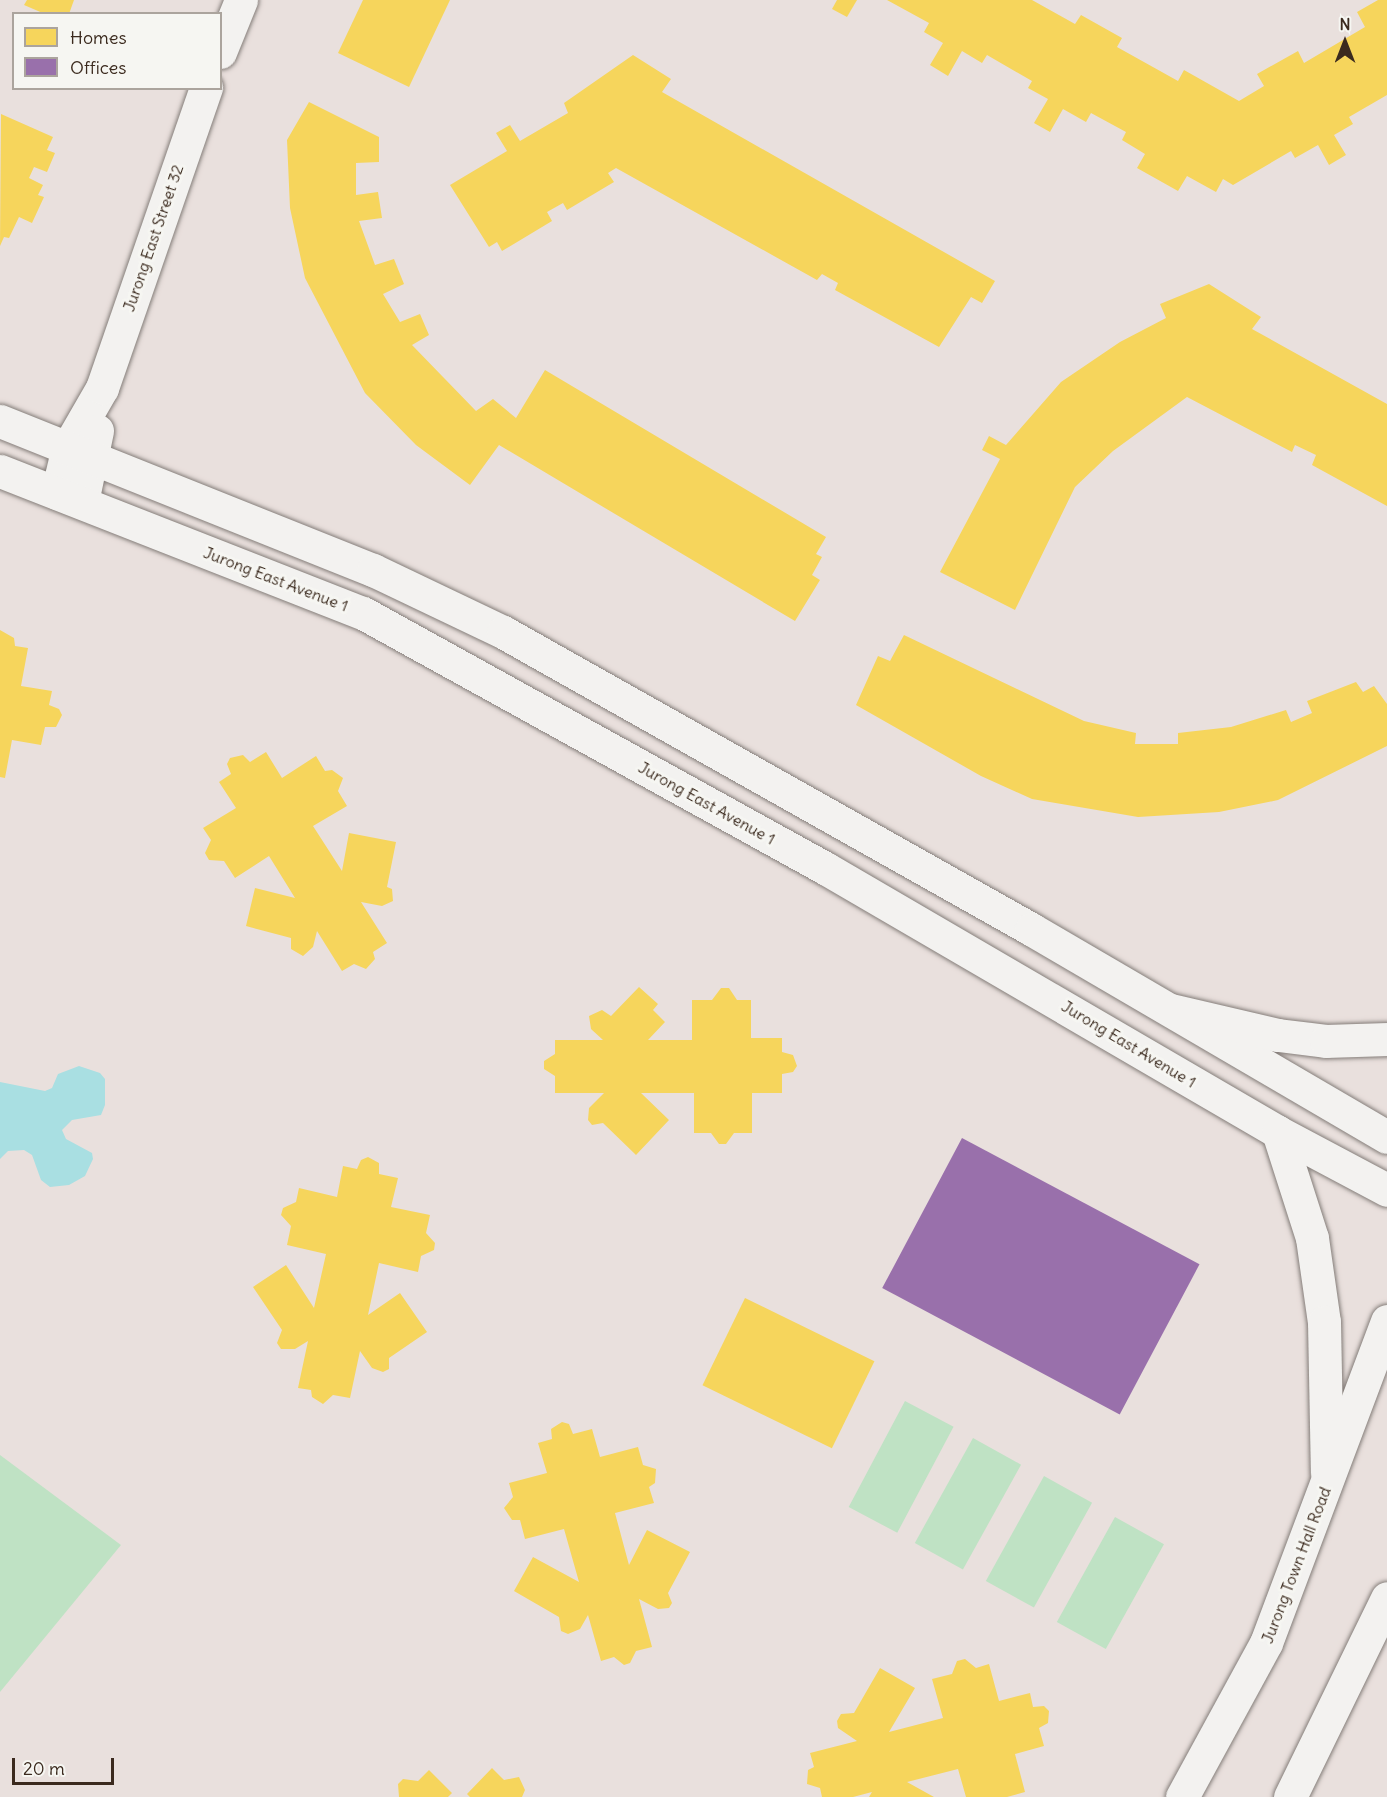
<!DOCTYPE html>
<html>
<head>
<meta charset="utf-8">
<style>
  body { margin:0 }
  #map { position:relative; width:1387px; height:1797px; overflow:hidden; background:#e9e0dd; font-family:Delius,sans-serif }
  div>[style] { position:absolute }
  .green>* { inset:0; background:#bfe2c4; transform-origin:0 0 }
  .water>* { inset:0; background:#a9dfe2 }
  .homes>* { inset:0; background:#f6d55c; transform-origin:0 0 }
  .offices>* { inset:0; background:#9970ab; transform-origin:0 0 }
  .roads { filter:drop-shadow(0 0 2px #847d79) drop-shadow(0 0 2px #847d79) }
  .minor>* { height:33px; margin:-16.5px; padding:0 16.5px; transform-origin:16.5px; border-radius:16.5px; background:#f3f2f0 }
  .tertiary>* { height:33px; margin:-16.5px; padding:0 16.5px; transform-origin:16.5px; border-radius:16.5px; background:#f3f2f0 }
  .primary>* { height:33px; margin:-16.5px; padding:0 16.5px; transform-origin:16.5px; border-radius:16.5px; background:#f3f2f0 }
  span { translate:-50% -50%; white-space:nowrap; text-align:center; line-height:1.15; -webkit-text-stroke:6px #f6f6f2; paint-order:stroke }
  .street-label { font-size:16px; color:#3b2a1e }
  .legend { position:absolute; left:12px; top:12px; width:210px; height:78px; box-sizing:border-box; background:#f6f6f2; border:2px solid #aba49d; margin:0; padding:8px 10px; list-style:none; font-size:18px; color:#3b2a1e }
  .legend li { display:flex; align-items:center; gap:12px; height:30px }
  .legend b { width:30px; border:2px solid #aba49d }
  .north { position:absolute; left:1315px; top:12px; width:60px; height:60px; -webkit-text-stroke:4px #f6f6f2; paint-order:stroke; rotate:0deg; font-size:16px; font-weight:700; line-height:24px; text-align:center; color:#3b2a1e }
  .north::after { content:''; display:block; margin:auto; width:21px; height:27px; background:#3b2a1e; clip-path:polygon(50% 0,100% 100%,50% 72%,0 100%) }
  .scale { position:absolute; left:12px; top:1758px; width:102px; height:27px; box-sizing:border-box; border:3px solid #3b2a1e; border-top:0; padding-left:8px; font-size:18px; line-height:21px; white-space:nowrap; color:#3b2a1e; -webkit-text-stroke:4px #f6f6f2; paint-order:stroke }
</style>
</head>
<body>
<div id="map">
  <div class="green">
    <div style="left:905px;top:1401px;width:55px;height:120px;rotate:28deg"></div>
    <div style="left:973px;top:1438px;width:55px;height:120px;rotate:29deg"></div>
    <div style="clip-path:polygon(0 1455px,121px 1545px,0 1692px)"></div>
    <div style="left:1044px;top:1476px;width:55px;height:120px;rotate:29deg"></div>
    <div style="left:1115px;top:1517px;width:56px;height:120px;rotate:29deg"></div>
  </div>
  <div class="water">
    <div style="clip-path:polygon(79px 1066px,100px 1073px,105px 1079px,105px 1105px,101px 1115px,72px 1120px,62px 1130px,66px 1139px,92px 1153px,93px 1159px,85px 1176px,69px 1185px,50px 1187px,41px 1180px,32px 1155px,24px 1150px,8px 1151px,0 1159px,0 1082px,45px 1091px,52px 1088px,58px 1074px)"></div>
  </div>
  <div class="homes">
    <div style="clip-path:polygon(27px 0,74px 0,69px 14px,45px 14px,24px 5px)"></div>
    <div style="clip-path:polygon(363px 0,450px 0,409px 87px,338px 53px)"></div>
    <div style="clip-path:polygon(837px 0,857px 0,847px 17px,832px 9px)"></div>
    <div style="clip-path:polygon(887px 0,1032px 0,1075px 24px,1081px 15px,1122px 38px,1117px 47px,1178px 81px,1184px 70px,1239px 101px,1264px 86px,1257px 74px,1298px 51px,1304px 63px,1365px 27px,1357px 12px,1378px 0,1387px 0,1387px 95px,1349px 117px,1353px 124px,1334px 135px,1346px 155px,1329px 165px,1318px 145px,1295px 158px,1291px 151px,1233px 185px,1223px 179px,1216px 192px,1187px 176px,1178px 191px,1137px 168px,1145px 154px,1122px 140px,1126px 132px,1091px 113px,1086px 122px,1063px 109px,1050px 132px,1034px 123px,1048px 99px,1028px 88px,1032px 81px,987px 55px,982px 63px,962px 51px,948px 76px,930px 65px,943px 43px,924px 32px,929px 23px)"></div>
    <div style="clip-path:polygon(633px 55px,671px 79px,662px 92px,995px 281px,982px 303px,971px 297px,939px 347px,835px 290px,838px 283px,822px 274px,817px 280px,616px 168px,608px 173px,614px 182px,567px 210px,563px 203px,547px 212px,552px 221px,502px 251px,497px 242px,489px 247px,450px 185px,507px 151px,496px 133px,510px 125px,520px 141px,568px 113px,564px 103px)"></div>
    <div style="clip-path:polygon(309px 102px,379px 137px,379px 162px,356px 163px,356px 195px,378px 192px,382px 218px,359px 221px,375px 265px,394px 259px,404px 284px,383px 294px,400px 322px,420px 314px,429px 335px,412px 345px,476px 411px,493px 399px,516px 418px,545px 370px,826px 537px,816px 554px,822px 557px,812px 575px,820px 580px,795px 621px,499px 445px,470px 485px,416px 445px,365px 393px,305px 278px,290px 208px,287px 140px)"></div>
    <div style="clip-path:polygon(1px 114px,53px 137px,47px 150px,55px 153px,47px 172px,34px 167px,29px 178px,43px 185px,38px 195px,44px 197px,32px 223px,19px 217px,9px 238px,4px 237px,0 246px)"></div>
    <div style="clip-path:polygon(1209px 284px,1261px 317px,1252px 329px,1387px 404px,1387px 506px,1312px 465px,1316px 455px,1295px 445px,1292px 452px,1187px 397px,1113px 451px,1075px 487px,1015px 610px,940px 572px,1000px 459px,982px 450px,989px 436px,1006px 445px,1061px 382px,1120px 342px,1166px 318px,1160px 304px)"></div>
    <div style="clip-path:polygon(0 630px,14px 638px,15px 646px,28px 648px,21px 686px,52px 691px,49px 705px,59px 709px,62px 715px,56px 727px,45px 727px,41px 745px,12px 740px,5px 778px,0 777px)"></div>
    <div style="clip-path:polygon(904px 635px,1084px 721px,1136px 733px,1135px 744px,1178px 744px,1178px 733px,1231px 727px,1286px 710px,1291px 722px,1312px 713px,1307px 701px,1356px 682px,1363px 692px,1374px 686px,1387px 704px,1387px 746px,1278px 800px,1219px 812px,1138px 817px,1032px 799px,981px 776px,856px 705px,878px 656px,890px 661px)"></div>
    <div style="clip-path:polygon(266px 752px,282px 778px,316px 756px,325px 771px,332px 770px,343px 778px,338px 791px,347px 806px,313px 826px,342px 871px,349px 833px,396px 842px,387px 887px,392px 889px,393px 901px,382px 906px,361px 902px,387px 943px,373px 952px,375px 959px,366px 969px,354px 964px,342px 971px,317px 931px,313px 947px,303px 956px,291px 949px,291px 938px,246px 926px,255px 888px,295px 898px,269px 856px,235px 878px,224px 861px,209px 860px,205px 853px,211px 840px,203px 828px,236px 808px,219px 782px,231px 774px,227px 764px,230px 758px,243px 755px,250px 762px)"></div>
    <div style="clip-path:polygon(639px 987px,658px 1004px,653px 1010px,665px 1022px,648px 1040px,692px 1040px,692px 1000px,712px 1000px,721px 988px,729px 988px,737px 1000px,751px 1000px,751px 1038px,782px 1038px,782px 1052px,793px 1055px,797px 1066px,793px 1072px,782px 1074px,782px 1093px,752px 1093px,752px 1133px,734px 1133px,726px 1144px,719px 1144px,711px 1133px,694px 1133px,694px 1093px,641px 1093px,669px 1120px,636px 1155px,603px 1123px,592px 1125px,588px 1120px,589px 1108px,604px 1093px,555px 1093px,555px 1076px,544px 1069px,544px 1061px,555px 1054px,555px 1040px,603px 1040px,591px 1029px,589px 1016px,602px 1010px,611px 1016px)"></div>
    <div style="clip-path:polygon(368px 1157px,379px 1163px,379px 1174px,398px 1178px,391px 1207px,430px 1215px,426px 1233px,435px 1243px,434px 1250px,421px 1256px,418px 1272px,379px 1263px,368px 1315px,400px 1293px,427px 1332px,389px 1358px,389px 1369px,383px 1372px,372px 1368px,360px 1351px,350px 1398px,333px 1395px,323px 1404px,312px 1397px,311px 1390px,298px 1388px,308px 1341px,295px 1349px,281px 1349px,277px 1343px,282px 1330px,253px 1287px,286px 1265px,314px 1308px,326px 1254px,287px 1245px,291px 1226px,281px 1215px,283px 1208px,296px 1202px,299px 1188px,337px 1197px,343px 1166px,357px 1169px,361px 1160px)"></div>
    <div style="left:745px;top:1298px;width:144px;height:97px;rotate:26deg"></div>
    <div style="clip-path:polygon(562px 1422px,569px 1424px,573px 1434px,592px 1429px,600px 1457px,638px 1447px,643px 1465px,656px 1469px,655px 1483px,649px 1487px,654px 1503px,615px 1513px,629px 1565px,647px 1530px,690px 1552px,668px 1593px,672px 1603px,669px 1608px,658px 1609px,639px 1599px,652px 1647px,636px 1651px,630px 1663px,624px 1665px,614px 1657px,601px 1661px,588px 1615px,580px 1629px,568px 1634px,561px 1631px,559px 1617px,514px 1591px,533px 1557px,579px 1582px,564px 1529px,525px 1539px,520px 1520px,512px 1520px,504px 1508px,513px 1497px,509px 1483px,547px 1473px,538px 1443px,552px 1439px,551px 1429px)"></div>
    <div style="clip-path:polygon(965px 1659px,976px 1668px,989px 1664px,999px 1701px,1030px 1693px,1033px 1707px,1044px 1706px,1049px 1711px,1048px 1723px,1039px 1728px,1044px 1746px,1015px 1754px,1025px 1792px,1007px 1797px,966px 1797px,958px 1769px,907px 1782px,934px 1797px,869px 1797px,872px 1792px,853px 1797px,822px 1797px,820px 1788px,807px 1784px,808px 1770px,814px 1767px,810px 1753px,857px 1741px,838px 1728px,837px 1721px,841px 1714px,854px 1713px,880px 1668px,915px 1688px,889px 1732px,943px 1718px,932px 1679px,952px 1674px,957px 1661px)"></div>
    <div style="clip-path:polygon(492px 1768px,504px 1780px,519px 1777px,525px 1790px,522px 1797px,470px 1797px,467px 1794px)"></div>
    <div style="clip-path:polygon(429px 1770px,452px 1793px,448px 1797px,399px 1797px,398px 1784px,403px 1779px,418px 1781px)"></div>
  </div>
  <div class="offices">
    <div style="left:962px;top:1138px;width:269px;height:170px;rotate:28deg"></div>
  </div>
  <div class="roads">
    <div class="minor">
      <div style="left:220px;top:52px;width:56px;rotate:-68deg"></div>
      <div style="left:57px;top:493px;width:47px;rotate:-76.6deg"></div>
      <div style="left:68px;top:447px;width:68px;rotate:-60deg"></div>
      <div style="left:102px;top:388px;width:318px;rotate:-70.9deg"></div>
      <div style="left:82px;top:502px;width:73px;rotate:-78.1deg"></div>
    </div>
    <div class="tertiary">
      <div style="left:0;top:421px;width:402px;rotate:21.8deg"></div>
      <div style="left:373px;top:570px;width:144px;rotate:25.5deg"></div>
      <div style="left:503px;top:632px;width:606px;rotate:29.36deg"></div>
      <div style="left:1031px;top:929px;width:412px;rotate:30.3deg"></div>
      <div style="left:0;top:471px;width:390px;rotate:21.4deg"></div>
      <div style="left:363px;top:613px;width:528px;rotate:28.9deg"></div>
      <div style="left:825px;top:868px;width:524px;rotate:30.23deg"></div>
      <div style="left:1278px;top:1132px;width:123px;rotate:28deg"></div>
    </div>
    <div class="primary">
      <div style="left:1171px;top:1010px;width:110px;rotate:13.2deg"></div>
      <div style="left:1278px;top:1035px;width:48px;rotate:7.1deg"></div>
      <div style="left:1326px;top:1041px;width:61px;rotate:-1.9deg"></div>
      <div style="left:1278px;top:1132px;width:111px;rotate:72.2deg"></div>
      <div style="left:1312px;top:1238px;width:85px;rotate:81.9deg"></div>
      <div style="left:1324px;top:1322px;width:150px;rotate:88.9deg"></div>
      <div style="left:1182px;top:1797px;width:175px;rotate:-61.4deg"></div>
      <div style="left:1266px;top:1643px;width:344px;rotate:-69.4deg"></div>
      <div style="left:1290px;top:1797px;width:221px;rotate:-64deg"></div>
    </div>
  </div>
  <div class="street-label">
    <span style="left:153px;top:238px;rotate:-71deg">Jurong East Street 32</span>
    <span style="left:276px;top:579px;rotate:21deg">Jurong East Avenue 1</span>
    <span style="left:707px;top:803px;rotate:29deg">Jurong East Avenue 1</span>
    <span style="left:1129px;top:1044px;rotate:31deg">Jurong East Avenue 1</span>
    <span style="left:1296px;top:1565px;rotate:-69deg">Jurong Town Hall Road</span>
  </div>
  <ul class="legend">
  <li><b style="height:16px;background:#f6d55c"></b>Homes</li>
  <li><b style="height:16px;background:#9970ab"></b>Offices</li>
  </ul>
  <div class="north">N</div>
  <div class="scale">20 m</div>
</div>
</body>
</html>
